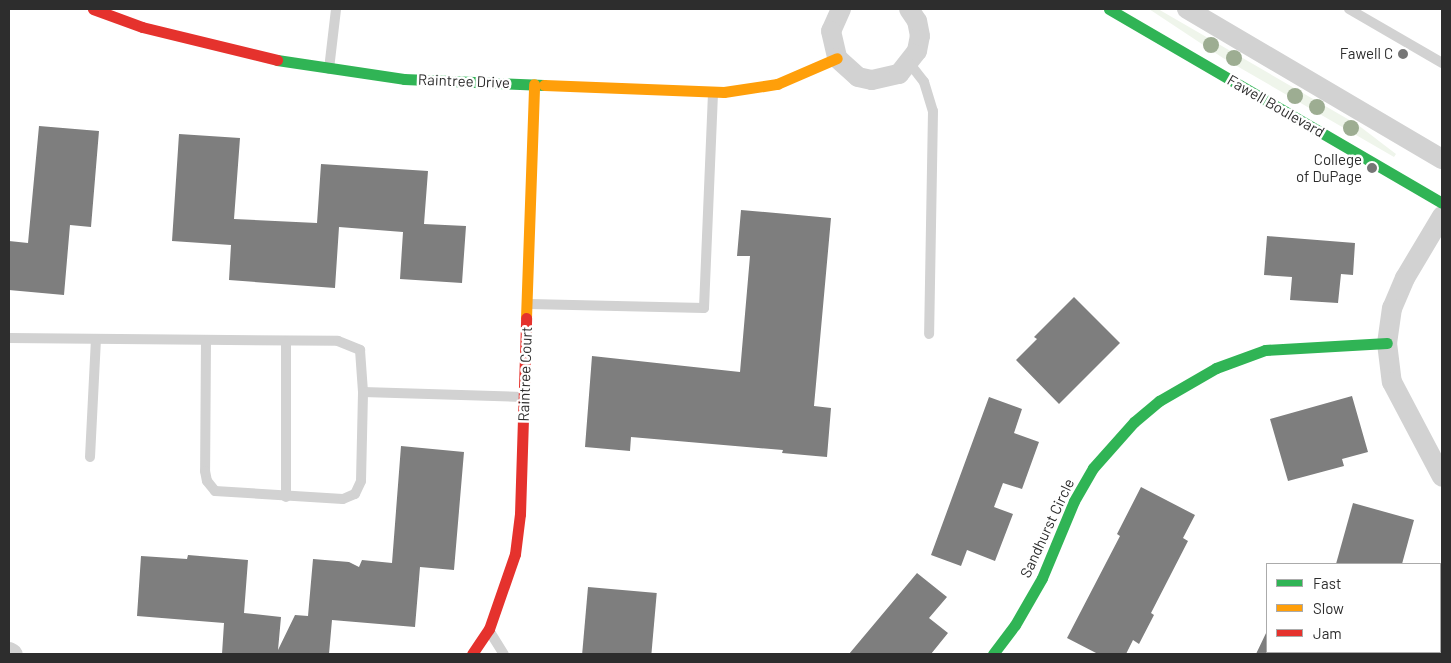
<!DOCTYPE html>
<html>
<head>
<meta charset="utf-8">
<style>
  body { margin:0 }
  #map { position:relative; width:1451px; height:663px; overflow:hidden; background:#fff; font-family:Barlow,sans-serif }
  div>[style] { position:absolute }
  .green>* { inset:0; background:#eff5eb }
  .building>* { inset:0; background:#7e7e7e; transform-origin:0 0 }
  .lane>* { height:10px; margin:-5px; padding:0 5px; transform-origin:5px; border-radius:5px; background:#d2d2d2 }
  .street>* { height:20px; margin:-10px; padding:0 10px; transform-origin:10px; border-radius:10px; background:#d2d2d2 }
  .fast>* { height:11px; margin:-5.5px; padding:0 5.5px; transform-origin:5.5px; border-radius:5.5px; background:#30b455 }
  .slow>* { height:11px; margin:-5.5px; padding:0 5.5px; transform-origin:5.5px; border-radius:5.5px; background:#ff9f0a }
  .jam>* { height:11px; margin:-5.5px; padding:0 5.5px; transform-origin:5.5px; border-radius:5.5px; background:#e5322d }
  .trees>* { width:16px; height:16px; margin:-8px; border-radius:50%; background:#9dad92 }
  .dots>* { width:14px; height:14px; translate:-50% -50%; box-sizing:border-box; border:2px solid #fff; border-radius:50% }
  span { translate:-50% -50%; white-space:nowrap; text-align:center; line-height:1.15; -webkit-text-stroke:5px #fff; paint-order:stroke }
  .poi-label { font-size:15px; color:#2d2d2d }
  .right { translate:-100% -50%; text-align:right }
  .street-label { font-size:15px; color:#2d2d2d }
  .frame { position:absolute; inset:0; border:10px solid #2d2d2d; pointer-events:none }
  .legend { position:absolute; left:1266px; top:563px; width:175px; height:90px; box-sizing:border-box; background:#fff; border:1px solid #ababab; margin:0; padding:6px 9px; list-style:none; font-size:15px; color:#2d2d2d }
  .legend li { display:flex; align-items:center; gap:10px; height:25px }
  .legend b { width:25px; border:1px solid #ababab }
</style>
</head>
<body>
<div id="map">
  <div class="green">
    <div style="clip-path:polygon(1149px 9px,1158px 9px,1358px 125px,1396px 154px,1394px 157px,1223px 58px)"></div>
  </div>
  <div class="building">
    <div style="clip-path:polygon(39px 126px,99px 131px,91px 227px,70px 225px,64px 295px,9px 290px,9px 241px,28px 243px)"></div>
    <div style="clip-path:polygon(179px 134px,240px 138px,234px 219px,317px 223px,321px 164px,428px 171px,424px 224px,466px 226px,462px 283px,400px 279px,403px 232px,339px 227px,335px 288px,229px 280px,231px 245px,172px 241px)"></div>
    <div style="clip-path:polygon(741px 210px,831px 218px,814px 406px,831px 408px,827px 457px,782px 453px,783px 450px,631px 437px,630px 451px,585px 447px,592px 356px,740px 372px,750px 256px,737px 256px)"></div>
    <div style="clip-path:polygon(1267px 236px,1355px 243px,1353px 275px,1341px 274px,1338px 303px,1290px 300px,1292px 277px,1264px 275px)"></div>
    <div style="clip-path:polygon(1074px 297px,1120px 343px,1059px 404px,1016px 360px,1037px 339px,1034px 337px)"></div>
    <div style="clip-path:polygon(1352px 396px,1368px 452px,1342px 459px,1344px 466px,1288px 481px,1270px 419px)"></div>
    <div style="clip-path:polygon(989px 397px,1022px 409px,1014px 433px,1039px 442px,1022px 489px,1003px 483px,994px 507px,1013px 514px,995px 561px,967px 550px,961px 566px,931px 555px)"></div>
    <div style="clip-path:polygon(401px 446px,464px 452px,454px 570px,420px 567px,415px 627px,332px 620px,329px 654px,222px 654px,224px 623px,137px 616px,141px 556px,187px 559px,188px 555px,248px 560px,244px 613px,281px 617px,278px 650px,295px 615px,308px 616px,313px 559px,349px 562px,359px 567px,362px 560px,392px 563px)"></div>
    <div style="clip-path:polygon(1141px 487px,1195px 515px,1183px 538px,1188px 541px,1151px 613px,1154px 615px,1139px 644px,1133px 640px,1126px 654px,1098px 654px,1067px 638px,1120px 536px,1117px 534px)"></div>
    <div style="clip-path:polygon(1353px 503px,1414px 520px,1402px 564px,1336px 564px)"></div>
    <div style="clip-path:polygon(917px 573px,947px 597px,929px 618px,948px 633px,931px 654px,849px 654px)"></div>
    <div style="left:588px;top:587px;width:69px;height:67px;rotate:5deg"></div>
    <div style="clip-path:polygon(1267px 631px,1267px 652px,1333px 652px,1256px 654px)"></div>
  </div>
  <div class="lane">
    <div style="left:1349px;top:9px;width:108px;rotate:30.1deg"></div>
    <div style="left:910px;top:64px;width:23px;rotate:52deg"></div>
    <div style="left:924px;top:82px;width:30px;rotate:73deg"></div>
    <div style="left:933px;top:111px;width:223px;rotate:91deg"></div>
    <div style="left:329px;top:69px;width:60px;rotate:-83.3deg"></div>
    <div style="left:529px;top:304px;width:175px;rotate:1.3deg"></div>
    <div style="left:704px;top:308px;width:215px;rotate:-87.6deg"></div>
    <div style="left:9px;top:338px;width:329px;rotate:0.5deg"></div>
    <div style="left:338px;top:341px;width:24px;rotate:22deg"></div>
    <div style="left:360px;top:350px;width:42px;rotate:85.9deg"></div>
    <div style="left:363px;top:392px;width:160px;rotate:1.8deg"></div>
    <div style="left:206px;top:340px;width:131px;rotate:90.4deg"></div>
    <div style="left:205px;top:471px;width:10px;rotate:79deg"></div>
    <div style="left:207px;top:481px;width:13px;rotate:51deg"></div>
    <div style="left:215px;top:491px;width:128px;rotate:3.6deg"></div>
    <div style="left:343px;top:499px;width:13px;rotate:-23deg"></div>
    <div style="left:355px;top:494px;width:14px;rotate:-65deg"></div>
    <div style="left:361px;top:481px;width:89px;rotate:-88.7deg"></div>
    <div style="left:90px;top:457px;width:118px;rotate:-87.1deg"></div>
    <div style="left:286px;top:497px;width:156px;rotate:-90deg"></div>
    <div style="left:490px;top:632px;width:26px;rotate:58deg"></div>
  </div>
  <div class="street">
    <div style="left:841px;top:9px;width:24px;rotate:114deg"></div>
    <div style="left:831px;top:31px;width:28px;rotate:77deg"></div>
    <div style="left:837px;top:58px;width:28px;rotate:42deg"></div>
    <div style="left:858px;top:77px;width:14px;rotate:12deg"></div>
    <div style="left:872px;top:80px;width:28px;rotate:-13deg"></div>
    <div style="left:899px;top:74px;width:29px;rotate:-52deg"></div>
    <div style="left:917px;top:51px;width:15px;rotate:-79deg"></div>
    <div style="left:920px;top:36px;width:15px;rotate:-101deg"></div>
    <div style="left:917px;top:21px;width:14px;rotate:-124deg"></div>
    <div style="left:1187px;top:9px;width:296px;rotate:30.5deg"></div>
    <div style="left:1442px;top:216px;width:72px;rotate:120.8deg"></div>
    <div style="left:1405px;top:278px;width:33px;rotate:113deg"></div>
    <div style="left:1392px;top:308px;width:35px;rotate:98deg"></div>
    <div style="left:1387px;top:343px;width:39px;rotate:83deg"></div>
    <div style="left:1392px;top:382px;width:107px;rotate:62.2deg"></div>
    <div style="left:1440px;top:618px;width:5px;rotate:-68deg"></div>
    <div style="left:9px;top:652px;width:4px;rotate:27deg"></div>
    <div style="left:1406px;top:654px;width:4px;rotate:-34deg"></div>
  </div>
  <div class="fast">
    <div style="left:1109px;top:9px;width:385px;rotate:30.2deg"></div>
    <div style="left:277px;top:60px;width:128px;rotate:8.5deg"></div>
    <div style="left:404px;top:79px;width:140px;rotate:2.5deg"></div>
    <div style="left:993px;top:654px;width:36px;rotate:-53deg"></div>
    <div style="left:1015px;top:625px;width:54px;rotate:-60.1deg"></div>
    <div style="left:1042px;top:578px;width:83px;rotate:-67.4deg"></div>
    <div style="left:1074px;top:501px;width:38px;rotate:-60deg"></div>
    <div style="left:1093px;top:468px;width:62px;rotate:-48.3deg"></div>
    <div style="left:1134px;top:422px;width:33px;rotate:-40deg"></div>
    <div style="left:1159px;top:401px;width:66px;rotate:-30.1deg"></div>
    <div style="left:1216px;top:368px;width:52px;rotate:-20.2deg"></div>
    <div style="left:1265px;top:350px;width:122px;rotate:-3.3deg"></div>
  </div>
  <div class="slow">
    <div style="left:544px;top:85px;width:180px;rotate:2.2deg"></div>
    <div style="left:724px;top:92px;width:54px;rotate:-8.6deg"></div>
    <div style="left:777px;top:84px;width:65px;rotate:-23.4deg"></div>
    <div style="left:526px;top:318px;width:234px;rotate:-88deg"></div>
  </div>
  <div class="jam">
    <div style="left:93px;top:9px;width:52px;rotate:20.2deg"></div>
    <div style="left:142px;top:27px;width:139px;rotate:13.7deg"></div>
    <div style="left:472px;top:654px;width:30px;rotate:-56deg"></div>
    <div style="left:489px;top:629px;width:79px;rotate:-70.9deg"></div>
    <div style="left:515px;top:554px;width:40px;rotate:-82.9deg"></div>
    <div style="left:520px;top:514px;width:196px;rotate:-88.2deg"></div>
  </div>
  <div class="trees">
    <div style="left:1211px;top:45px"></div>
    <div style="left:1234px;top:58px"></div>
    <div style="left:1295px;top:96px"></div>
    <div style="left:1317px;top:107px"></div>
    <div style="left:1351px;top:128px"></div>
  </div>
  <div class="dots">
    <div style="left:1403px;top:54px;background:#767676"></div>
    <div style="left:1372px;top:168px;background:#767676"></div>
  </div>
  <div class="poi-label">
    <span class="right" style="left:1393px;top:54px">Fawell C</span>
    <span class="right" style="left:1362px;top:168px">College<br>of DuPage</span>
  </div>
  <div class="street-label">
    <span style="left:464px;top:81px;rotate:2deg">Raintree Drive</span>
    <span style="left:1276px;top:106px;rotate:30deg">Fawell Boulevard</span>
    <span style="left:525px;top:374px;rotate:-88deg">Raintree Court</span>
    <span style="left:1047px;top:528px;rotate:-65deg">Sandhurst Circle</span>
  </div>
  <div class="frame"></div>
  <ul class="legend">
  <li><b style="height:6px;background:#30b455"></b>Fast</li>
  <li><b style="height:6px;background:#ff9f0a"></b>Slow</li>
  <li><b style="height:6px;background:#e5322d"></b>Jam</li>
  </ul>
</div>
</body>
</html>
